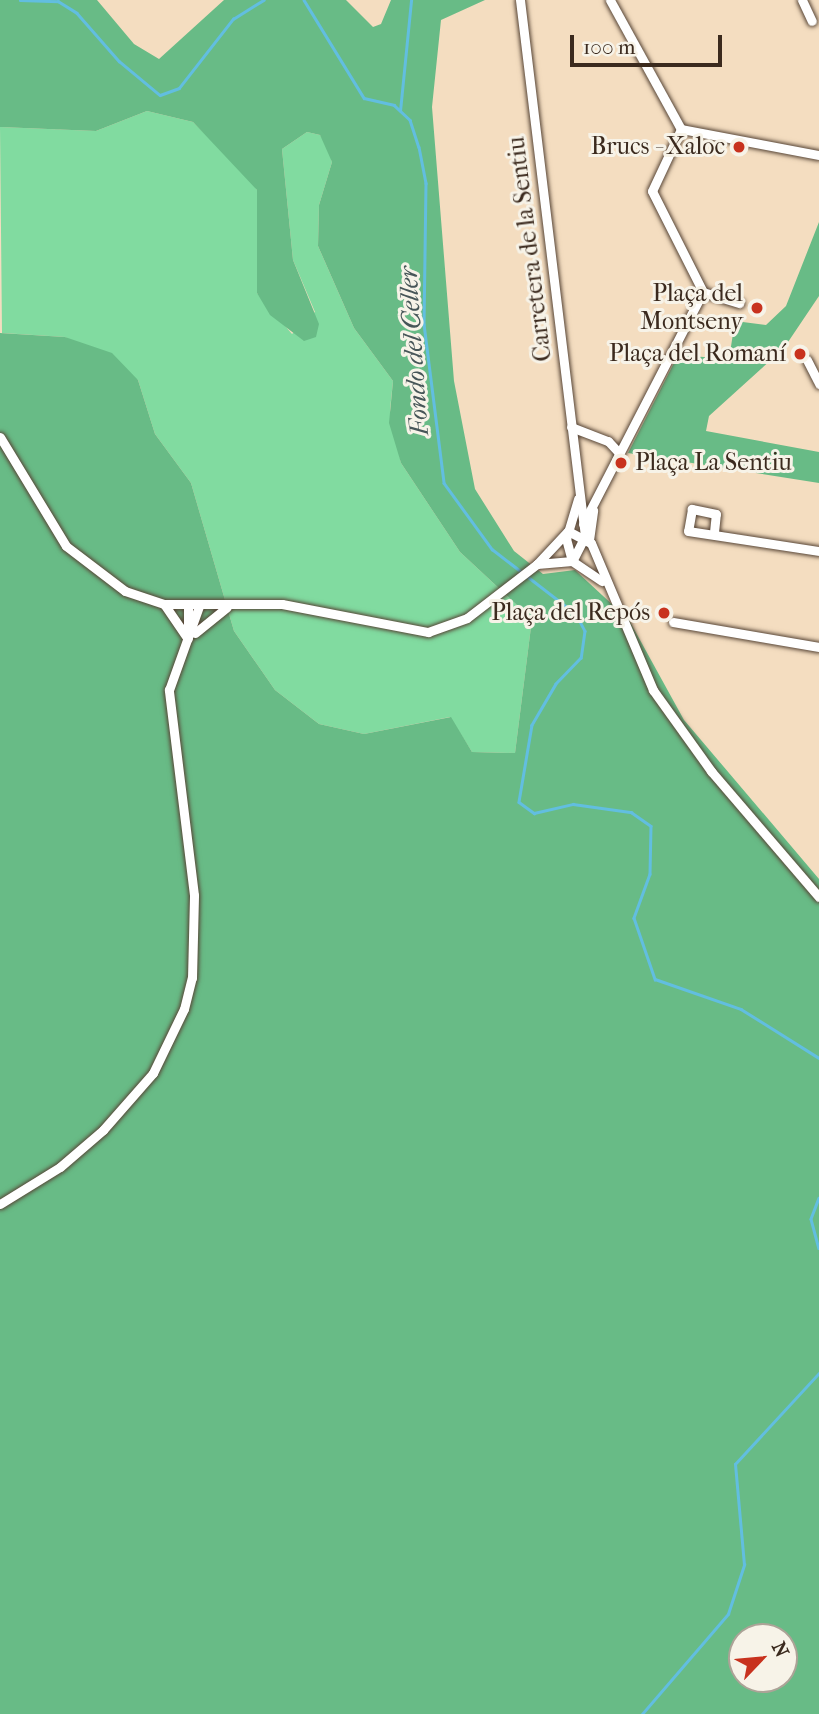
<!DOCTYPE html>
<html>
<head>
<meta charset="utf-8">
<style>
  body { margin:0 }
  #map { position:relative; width:819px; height:1714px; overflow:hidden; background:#f4ddc0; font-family:"IM FELL French Canon",serif }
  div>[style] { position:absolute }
  .green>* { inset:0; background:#81dba0 }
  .forest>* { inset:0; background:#68bb86 }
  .stream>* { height:2.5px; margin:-1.25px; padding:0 1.25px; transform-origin:1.25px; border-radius:1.25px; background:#62bee0 }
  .roads { filter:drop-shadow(0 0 2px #574536) drop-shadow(0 0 2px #574536) }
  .street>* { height:9px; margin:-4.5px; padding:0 4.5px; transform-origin:4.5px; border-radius:4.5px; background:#fff }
  .dots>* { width:19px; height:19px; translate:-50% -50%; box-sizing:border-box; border:4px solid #f7f3e8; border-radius:50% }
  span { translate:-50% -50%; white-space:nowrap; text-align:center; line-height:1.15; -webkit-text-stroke:6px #f7f3e8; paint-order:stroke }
  .poi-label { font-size:24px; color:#3b2a1e }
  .right { translate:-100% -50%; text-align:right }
  .left { translate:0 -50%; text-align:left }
  .street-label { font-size:24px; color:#3b2a1e }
  .water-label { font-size:26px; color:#475658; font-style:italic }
  .north { position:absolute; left:728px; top:1623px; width:70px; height:70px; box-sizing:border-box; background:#f7f3e8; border:2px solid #aca397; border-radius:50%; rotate:64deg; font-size:19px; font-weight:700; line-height:28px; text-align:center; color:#3b2a1e }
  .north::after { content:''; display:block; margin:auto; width:24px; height:32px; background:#c8321e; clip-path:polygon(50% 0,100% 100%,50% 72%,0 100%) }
  .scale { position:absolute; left:570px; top:35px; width:152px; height:32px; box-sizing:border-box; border:4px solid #3b2a1e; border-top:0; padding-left:9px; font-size:21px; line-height:24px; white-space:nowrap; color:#3b2a1e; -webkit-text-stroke:5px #f7f3e8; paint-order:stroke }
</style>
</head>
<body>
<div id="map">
  <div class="green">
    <div style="clip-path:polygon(147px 111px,193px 122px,249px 178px,257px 190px,257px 293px,292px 334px,315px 312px,293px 260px,282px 149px,307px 132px,320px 135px,328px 147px,332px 162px,319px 205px,318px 246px,354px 328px,393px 381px,390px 410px,401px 463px,460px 552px,532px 619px,515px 753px,472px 752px,450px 717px,364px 734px,319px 724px,275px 690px,234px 631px,191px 483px,155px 434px,138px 380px,65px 337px,2px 333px,0 127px,96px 131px)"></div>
  </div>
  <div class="forest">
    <div style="clip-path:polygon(evenodd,0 0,97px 0,134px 44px,159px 59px,224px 0,346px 0,373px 27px,381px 24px,391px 0,485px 0,441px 20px,432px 107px,454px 381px,475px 489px,514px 551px,543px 574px,575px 570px,629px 620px,684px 720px,819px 879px,819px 1714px,0 1714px,0 333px,65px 337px,112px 353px,138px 380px,155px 434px,191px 483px,234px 631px,275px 690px,319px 724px,364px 734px,451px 717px,472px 752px,515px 753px,532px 619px,460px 552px,401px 463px,389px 423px,393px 381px,354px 328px,318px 246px,319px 205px,332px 162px,320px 135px,307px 132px,282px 149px,293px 260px,319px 324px,316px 337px,304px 341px,270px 315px,257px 293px,257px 190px,193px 122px,147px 111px,96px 131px,0 127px,0 0,742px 1637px,784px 1637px,784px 1679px,742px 1679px,742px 1637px)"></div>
    <div style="clip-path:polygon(819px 222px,819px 296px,784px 348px,709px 416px,706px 431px,819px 452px,819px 483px,628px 453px,678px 355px,729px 359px,735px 321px,766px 325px,786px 306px)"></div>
  </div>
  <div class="stream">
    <div style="left:20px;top:0;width:38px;rotate:2deg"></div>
    <div style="left:58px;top:1px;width:22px;rotate:32deg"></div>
    <div style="left:77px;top:13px;width:64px;rotate:48.8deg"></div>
    <div style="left:119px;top:61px;width:53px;rotate:39.7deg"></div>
    <div style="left:160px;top:95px;width:20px;rotate:-20deg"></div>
    <div style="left:179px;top:88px;width:88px;rotate:-52deg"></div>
    <div style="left:233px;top:19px;width:36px;rotate:-32deg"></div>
    <div style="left:304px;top:0;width:115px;rotate:58.5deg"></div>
    <div style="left:364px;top:98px;width:31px;rotate:13deg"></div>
    <div style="left:394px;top:105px;width:22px;rotate:43deg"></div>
    <div style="left:410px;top:120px;width:28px;rotate:72deg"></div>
    <div style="left:419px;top:147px;width:37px;rotate:79deg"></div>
    <div style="left:426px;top:183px;width:141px;rotate:90.8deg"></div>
    <div style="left:424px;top:324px;width:160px;rotate:82.8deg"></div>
    <div style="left:444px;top:483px;width:82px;rotate:54deg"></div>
    <div style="left:492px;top:549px;width:106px;rotate:37.7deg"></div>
    <div style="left:576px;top:614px;width:19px;rotate:62deg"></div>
    <div style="left:585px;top:631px;width:27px;rotate:98deg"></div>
    <div style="left:581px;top:658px;width:36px;rotate:134deg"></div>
    <div style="left:556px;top:684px;width:48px;rotate:120.3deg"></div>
    <div style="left:532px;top:725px;width:78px;rotate:99.6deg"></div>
    <div style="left:519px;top:802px;width:19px;rotate:36deg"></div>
    <div style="left:534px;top:813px;width:40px;rotate:-13deg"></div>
    <div style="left:573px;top:804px;width:59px;rotate:7.9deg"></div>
    <div style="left:631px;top:812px;width:24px;rotate:35deg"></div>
    <div style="left:651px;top:826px;width:48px;rotate:91.2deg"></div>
    <div style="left:650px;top:874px;width:47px;rotate:110deg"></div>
    <div style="left:634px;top:918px;width:65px;rotate:71deg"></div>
    <div style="left:655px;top:979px;width:91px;rotate:19.2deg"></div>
    <div style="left:741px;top:1009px;width:92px;rotate:32.1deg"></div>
    <div style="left:400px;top:111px;width:112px;rotate:-84.3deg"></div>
    <div style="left:819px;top:1198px;width:22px;rotate:111deg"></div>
    <div style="left:811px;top:1219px;width:30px;rotate:75deg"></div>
    <div style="left:642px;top:1714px;width:132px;rotate:-49.3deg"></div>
    <div style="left:728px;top:1614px;width:52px;rotate:-71.9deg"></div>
    <div style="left:744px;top:1565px;width:101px;rotate:-95.1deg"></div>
    <div style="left:735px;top:1464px;width:124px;rotate:-47.3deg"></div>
  </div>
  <div class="roads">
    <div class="street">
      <div style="left:520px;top:0;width:540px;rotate:83.09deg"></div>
      <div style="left:585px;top:536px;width:28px;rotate:117deg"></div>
      <div style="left:610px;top:0;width:147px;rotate:61.2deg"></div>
      <div style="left:802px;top:0;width:23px;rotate:65deg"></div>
      <div style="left:681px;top:129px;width:140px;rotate:10.7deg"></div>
      <div style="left:703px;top:292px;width:38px;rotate:17deg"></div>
      <div style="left:807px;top:360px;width:27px;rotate:63deg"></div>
      <div style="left:571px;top:427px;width:40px;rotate:21deg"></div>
      <div style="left:608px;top:441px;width:16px;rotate:47deg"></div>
      <div style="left:0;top:437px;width:127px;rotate:58.8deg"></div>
      <div style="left:66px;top:546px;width:74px;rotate:37.3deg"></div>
      <div style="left:125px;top:591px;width:41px;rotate:18.4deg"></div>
      <div style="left:164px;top:604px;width:118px"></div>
      <div style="left:282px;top:604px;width:149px;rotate:10.9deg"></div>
      <div style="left:428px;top:632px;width:41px;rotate:-19.7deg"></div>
      <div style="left:467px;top:618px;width:88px;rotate:-37.6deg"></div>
      <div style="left:537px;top:564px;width:45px;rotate:-46.8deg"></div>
      <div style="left:583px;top:524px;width:261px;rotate:-62.7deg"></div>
      <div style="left:703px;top:292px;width:113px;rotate:-116.8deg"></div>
      <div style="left:652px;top:191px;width:68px;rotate:-64.9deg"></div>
      <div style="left:568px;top:531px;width:26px;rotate:28deg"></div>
      <div style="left:591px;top:543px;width:160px;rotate:67.1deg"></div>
      <div style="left:653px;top:690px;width:100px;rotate:54.4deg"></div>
      <div style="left:711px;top:771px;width:166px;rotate:49.4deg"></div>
      <div style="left:714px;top:532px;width:18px;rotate:-84deg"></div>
      <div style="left:716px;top:514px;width:25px;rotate:-168deg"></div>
      <div style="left:692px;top:509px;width:22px;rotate:100deg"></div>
      <div style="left:688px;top:531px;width:133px;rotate:8.7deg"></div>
      <div style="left:589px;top:540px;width:30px;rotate:-82deg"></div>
      <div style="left:572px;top:561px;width:23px;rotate:-105deg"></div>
      <div style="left:566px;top:539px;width:42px;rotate:-73.3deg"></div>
      <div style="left:537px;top:564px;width:35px;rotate:-5deg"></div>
      <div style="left:572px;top:561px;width:36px;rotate:34deg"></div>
      <div style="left:164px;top:604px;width:42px;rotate:55.6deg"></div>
      <div style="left:673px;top:622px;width:148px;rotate:9.7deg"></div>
      <div style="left:195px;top:633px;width:41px;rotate:-39.1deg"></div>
      <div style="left:188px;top:637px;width:31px;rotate:-90deg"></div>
      <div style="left:0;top:1204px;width:70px;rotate:-31.7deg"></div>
      <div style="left:60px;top:1167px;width:57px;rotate:-40.7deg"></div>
      <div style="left:103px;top:1130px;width:76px;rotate:-48.7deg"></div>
      <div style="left:153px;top:1073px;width:71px;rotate:-64.2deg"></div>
      <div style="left:184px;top:1009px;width:32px;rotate:-76deg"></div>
      <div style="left:192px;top:978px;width:83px;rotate:-88.6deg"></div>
      <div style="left:194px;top:895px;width:207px;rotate:-97deg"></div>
      <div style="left:169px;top:690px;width:89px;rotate:-70.3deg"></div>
    </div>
  </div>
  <div class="dots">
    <div style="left:739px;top:147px;background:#c8321e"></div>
    <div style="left:757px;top:308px;background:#c8321e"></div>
    <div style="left:800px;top:354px;background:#c8321e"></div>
    <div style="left:621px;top:463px;background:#c8321e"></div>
    <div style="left:664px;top:613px;background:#c8321e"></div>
  </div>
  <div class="poi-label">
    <span class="right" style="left:725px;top:147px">Brucs - Xaloc</span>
    <span class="right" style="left:743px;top:308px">Plaça del<br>Montseny</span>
    <span class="right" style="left:786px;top:354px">Plaça del Romaní</span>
    <span class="left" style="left:635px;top:463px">Plaça La Sentiu</span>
    <span class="right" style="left:650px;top:613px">Plaça del Repós</span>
  </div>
  <div class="street-label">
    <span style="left:530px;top:249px;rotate:-97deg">Carretera de la Sentiu</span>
  </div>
  <div class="water-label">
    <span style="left:414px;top:351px;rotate:-94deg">Fondo del Celler</span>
  </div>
  <div class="north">N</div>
  <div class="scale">100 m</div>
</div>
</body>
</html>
